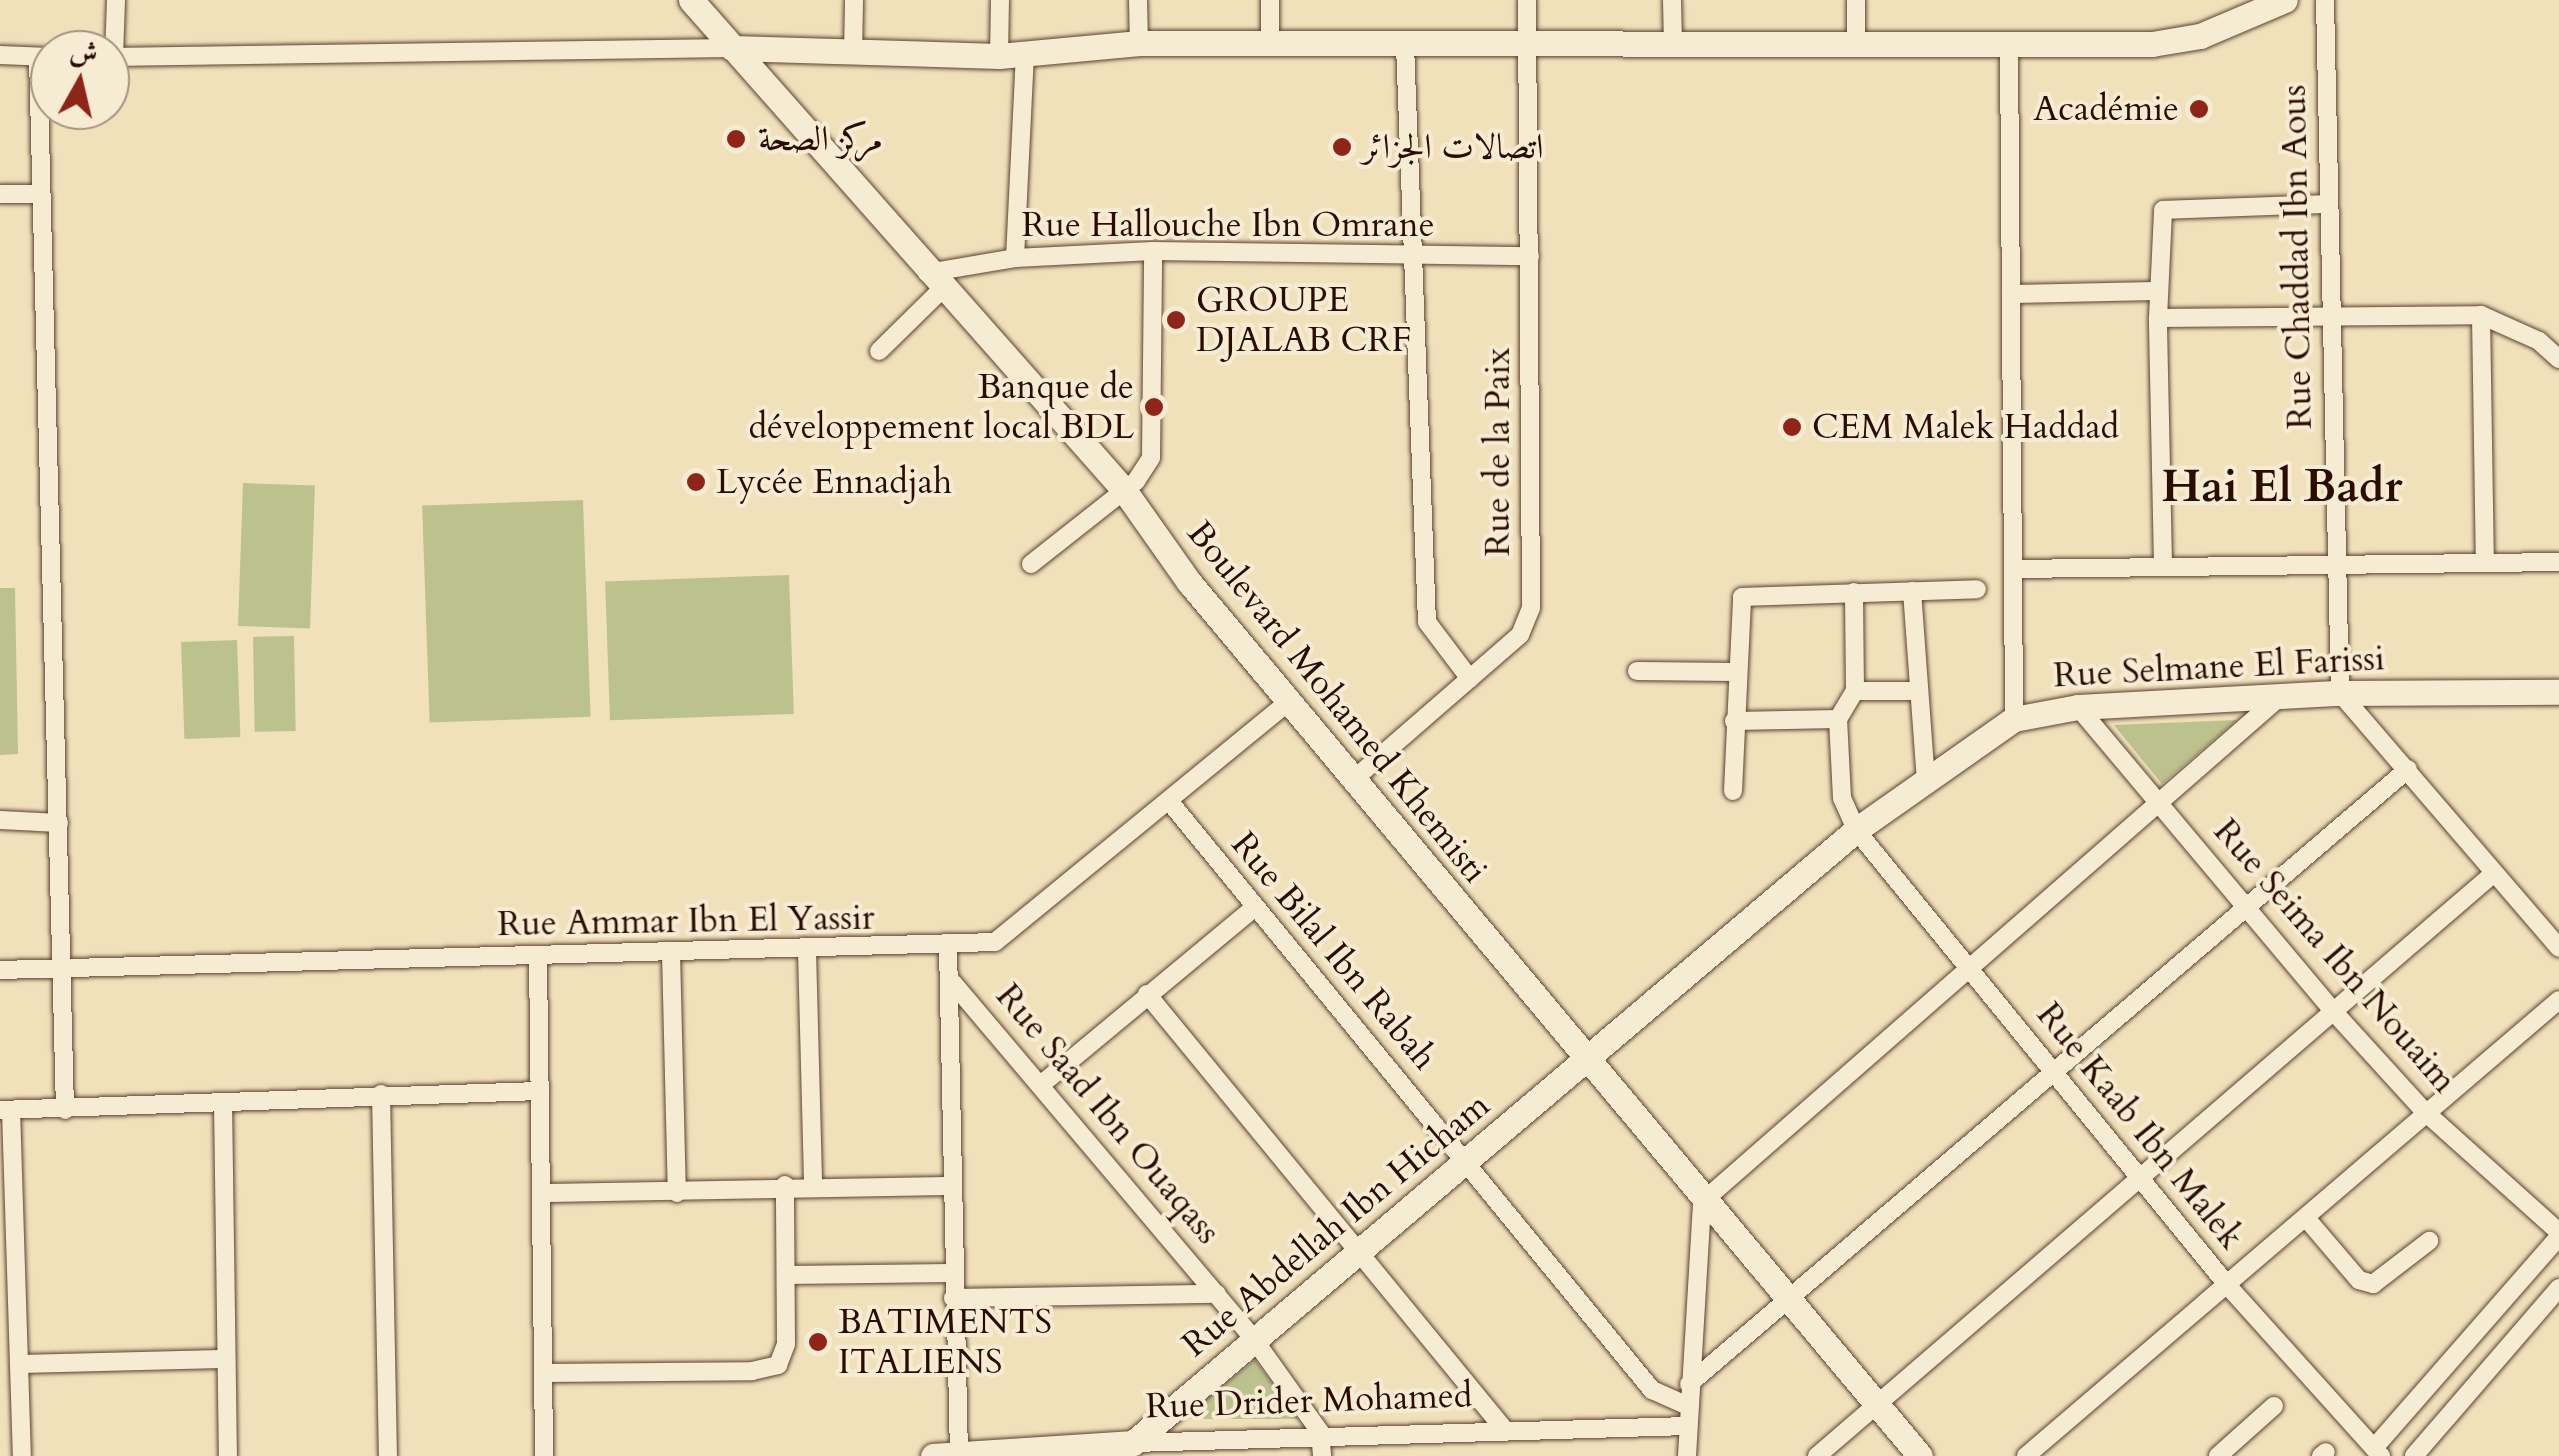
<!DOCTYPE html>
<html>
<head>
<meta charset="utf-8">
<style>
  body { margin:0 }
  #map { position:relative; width:2559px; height:1456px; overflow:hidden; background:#f1e1bb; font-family:Cardo,Amiri,serif }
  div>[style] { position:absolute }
  .green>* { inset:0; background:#bcc28e; transform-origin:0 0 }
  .roads { filter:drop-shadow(0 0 2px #5c4130) drop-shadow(0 0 2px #5c4130) }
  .street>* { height:18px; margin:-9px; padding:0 9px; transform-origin:9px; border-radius:9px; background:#f6ecd3 }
  .secondary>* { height:25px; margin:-12.5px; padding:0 12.5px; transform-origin:12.5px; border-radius:12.5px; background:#f6ecd3 }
  .dots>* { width:28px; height:28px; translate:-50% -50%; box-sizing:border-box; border:5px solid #f6ecd3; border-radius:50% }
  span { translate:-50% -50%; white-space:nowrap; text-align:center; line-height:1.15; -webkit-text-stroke:8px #f6ecd3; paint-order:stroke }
  .poi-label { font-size:35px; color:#2b0c01 }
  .right { translate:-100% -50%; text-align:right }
  .left { translate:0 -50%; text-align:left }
  .street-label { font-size:35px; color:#2b0c01 }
  .district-label { font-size:45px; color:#2b0c01; font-weight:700 }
  .north { position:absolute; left:30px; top:30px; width:100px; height:100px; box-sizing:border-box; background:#f6ecd3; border:2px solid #a5927f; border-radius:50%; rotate:8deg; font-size:28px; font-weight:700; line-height:40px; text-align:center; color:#2b0c01 }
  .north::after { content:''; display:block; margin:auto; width:35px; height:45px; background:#8f2418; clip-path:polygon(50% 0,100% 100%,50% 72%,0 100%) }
</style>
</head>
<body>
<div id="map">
  <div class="green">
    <div style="left:243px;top:483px;width:72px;height:143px;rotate:2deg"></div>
    <div style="left:583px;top:500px;width:217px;height:161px;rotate:88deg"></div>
    <div style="left:789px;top:575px;width:139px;height:184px;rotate:88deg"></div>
    <div style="clip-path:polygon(0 588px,15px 588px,18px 754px,0 755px)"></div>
    <div style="left:294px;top:636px;width:95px;height:41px;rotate:89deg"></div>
    <div style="left:237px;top:640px;width:97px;height:56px;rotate:88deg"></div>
    <div style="clip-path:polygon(2237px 720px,2162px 784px,2114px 725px)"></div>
    <div style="clip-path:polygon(1255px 1360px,1298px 1419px,1181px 1419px)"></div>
  </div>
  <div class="roads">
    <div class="street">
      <div style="left:1138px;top:0;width:43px;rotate:88.7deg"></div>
      <div style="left:1672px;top:0;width:44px;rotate:88.7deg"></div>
      <div style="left:2325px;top:0;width:693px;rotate:88.76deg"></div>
      <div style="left:2340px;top:693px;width:336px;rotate:49.3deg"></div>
      <div style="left:1270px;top:43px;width:43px;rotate:-90deg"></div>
      <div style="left:1405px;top:45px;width:577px;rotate:87.82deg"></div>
      <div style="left:1427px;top:622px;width:71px;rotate:53deg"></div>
      <div style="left:1856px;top:45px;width:45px;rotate:-90deg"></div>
      <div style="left:2009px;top:45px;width:674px;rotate:89.57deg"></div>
      <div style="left:853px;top:54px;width:54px;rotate:-88.9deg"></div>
      <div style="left:0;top:55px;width:49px;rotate:2.3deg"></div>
      <div style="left:999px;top:56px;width:56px;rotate:-89deg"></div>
      <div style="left:38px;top:57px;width:1053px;rotate:88.53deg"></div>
      <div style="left:110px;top:57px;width:622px;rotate:-0.83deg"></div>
      <div style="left:114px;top:57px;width:57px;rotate:-88deg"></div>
      <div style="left:0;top:194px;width:38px"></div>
      <div style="left:1015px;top:258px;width:205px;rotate:-87.2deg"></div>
      <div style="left:927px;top:273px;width:89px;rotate:-9.7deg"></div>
      <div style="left:1015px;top:258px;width:138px;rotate:-2.9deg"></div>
      <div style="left:1153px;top:251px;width:377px;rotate:0.8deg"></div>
      <div style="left:2011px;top:294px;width:147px;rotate:-1.2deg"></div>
      <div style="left:2481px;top:315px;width:243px;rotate:89.1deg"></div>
      <div style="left:2158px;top:318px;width:323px;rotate:-0.5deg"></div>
      <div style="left:2481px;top:315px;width:64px;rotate:24.1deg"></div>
      <div style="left:2539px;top:341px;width:27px;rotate:42deg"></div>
      <div style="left:879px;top:351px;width:87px;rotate:-44.5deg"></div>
      <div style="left:1031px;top:564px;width:134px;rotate:-38.3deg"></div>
      <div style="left:1136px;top:481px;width:27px;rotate:-57deg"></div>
      <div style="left:1151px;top:458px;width:207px;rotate:-89.4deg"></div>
      <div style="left:2163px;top:564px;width:246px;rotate:-91.2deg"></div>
      <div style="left:2158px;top:318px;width:108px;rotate:-87.3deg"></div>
      <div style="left:2163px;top:210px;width:165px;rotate:-2.1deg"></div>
      <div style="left:2013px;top:569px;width:546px;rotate:-0.73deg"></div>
      <div style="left:1912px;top:591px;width:192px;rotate:85.8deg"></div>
      <div style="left:1637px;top:671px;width:98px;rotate:0.6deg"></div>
      <div style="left:1855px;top:691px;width:59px"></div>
      <div style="left:2078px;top:707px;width:397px;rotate:50deg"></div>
      <div style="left:2333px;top:1011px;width:135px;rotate:47.7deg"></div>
      <div style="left:2424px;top:1111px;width:181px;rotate:41.9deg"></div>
      <div style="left:1838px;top:719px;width:33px;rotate:-59deg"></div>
      <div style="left:1855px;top:691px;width:99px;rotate:-90.6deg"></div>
      <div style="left:1734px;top:721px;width:104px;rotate:-1.1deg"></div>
      <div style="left:1838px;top:719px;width:79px;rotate:87.1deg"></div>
      <div style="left:1842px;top:798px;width:35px;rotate:66deg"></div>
      <div style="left:1856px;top:830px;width:588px;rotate:50.79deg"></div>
      <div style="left:2228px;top:1286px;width:229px;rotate:48deg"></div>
      <div style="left:1353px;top:780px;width:221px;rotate:-41deg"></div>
      <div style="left:1520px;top:635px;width:29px;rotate:-68deg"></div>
      <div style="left:1531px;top:608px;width:608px;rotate:-90.38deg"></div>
      <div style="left:1733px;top:791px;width:194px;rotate:-87.3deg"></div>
      <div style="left:1742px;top:597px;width:235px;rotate:-1.9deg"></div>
      <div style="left:1169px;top:801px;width:762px;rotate:50.65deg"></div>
      <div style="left:1652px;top:1390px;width:39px;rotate:24deg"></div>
      <div style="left:0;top:820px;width:59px;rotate:2.9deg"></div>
      <div style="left:948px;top:947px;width:509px;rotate:88.76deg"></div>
      <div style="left:807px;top:951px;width:233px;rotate:88.5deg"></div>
      <div style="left:671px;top:953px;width:240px;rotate:88.6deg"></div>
      <div style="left:538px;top:957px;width:499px;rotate:89.3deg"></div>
      <div style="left:0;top:970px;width:995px;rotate:-1.61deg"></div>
      <div style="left:995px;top:942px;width:379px;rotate:-39.3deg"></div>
      <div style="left:953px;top:983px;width:465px;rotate:49.8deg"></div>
      <div style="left:1253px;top:1338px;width:115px;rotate:54.5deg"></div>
      <div style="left:1320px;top:1432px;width:24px;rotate:85deg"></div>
      <div style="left:1147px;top:994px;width:563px;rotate:50.62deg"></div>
      <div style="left:1043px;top:1083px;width:276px;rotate:-39.7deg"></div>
      <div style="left:381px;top:1094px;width:362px;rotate:88.9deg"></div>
      <div style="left:223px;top:1102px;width:354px;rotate:89.2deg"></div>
      <div style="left:0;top:1110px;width:540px;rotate:-2.02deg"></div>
      <div style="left:11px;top:1110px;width:346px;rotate:88.2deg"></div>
      <div style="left:543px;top:1193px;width:408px;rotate:-1deg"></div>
      <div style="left:2306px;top:1218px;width:82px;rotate:49.5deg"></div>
      <div style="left:2359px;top:1280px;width:15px;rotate:16deg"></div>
      <div style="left:2373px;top:1284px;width:71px;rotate:-37.5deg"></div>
      <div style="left:787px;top:1275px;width:165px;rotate:-0.7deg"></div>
      <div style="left:953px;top:1298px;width:264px;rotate:-0.9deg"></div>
      <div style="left:20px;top:1364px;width:202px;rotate:-1.4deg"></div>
      <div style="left:543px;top:1373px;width:209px;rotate:-0.5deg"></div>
      <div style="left:752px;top:1371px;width:27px;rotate:-13deg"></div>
      <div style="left:778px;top:1365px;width:22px;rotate:-69deg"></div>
      <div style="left:786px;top:1344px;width:159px;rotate:-90.4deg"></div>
      <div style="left:1689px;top:1384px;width:946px;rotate:-40.54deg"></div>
      <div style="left:1134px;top:1443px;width:554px;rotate:-1.76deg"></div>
      <div style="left:2374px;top:1448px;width:281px;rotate:-48.8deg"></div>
      <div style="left:1687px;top:1456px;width:254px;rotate:-86.6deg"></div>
      <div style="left:1702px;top:1202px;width:761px;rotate:-41.16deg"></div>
      <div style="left:1817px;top:1456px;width:892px;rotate:-40.73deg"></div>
      <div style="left:2026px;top:1456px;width:701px;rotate:-40.55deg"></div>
      <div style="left:2218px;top:1456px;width:75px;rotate:-41.8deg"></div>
      <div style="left:2321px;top:1456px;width:6px;rotate:-39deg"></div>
      <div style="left:2414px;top:1456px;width:222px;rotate:-49.2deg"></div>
    </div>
    <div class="secondary">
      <div style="left:691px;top:0;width:654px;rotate:48.53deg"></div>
      <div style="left:1124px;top:490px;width:113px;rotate:54.8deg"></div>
      <div style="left:1189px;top:582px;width:1139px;rotate:50.09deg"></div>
      <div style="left:732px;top:48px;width:267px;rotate:1.7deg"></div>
      <div style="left:999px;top:56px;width:141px;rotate:-5.3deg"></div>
      <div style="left:1139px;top:43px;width:1013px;rotate:0.06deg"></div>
      <div style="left:2152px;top:44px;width:49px;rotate:-9.5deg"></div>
      <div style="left:2200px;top:36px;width:92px;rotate:-23deg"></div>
      <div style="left:933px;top:1456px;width:200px;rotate:-3.7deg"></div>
      <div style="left:1133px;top:1443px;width:948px;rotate:-40.29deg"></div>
      <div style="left:1856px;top:830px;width:193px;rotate:-35.1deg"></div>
      <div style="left:2014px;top:719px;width:65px;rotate:-10.6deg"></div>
      <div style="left:2078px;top:707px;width:262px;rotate:-3.1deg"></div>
      <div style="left:2340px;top:693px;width:219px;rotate:-0.3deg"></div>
    </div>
  </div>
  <div class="dots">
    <div style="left:2199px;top:109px;background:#8f2418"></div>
    <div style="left:736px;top:139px;background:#8f2418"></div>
    <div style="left:1342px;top:147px;background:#8f2418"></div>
    <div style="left:1176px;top:320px;background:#8f2418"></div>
    <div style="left:1154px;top:407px;background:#8f2418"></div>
    <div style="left:1792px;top:427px;background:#8f2418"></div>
    <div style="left:696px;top:482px;background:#8f2418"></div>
    <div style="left:818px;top:1342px;background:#8f2418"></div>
  </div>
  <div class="poi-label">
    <span class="right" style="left:2179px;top:109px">Académie</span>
    <span class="left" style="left:758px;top:139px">مركز الصحة</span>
    <span class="left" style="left:1362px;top:147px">اتصالات الجزائر</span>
    <span class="left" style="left:1196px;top:320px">GROUPE<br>DJALAB CRF</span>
    <span class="right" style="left:1134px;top:407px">Banque de<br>développement local BDL</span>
    <span class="left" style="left:1812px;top:427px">CEM Malek Haddad</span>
    <span class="left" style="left:716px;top:482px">Lycée Ennadjah</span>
    <span class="left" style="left:838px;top:1342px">BATIMENTS<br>ITALIENS</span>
  </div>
  <div class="street-label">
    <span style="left:1228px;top:225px">Rue Hallouche Ibn Omrane</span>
    <span style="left:2297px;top:257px;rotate:-91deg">Rue Chaddad Ibn Aous</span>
    <span style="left:1498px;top:452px;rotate:-90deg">Rue de la Paix</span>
    <span style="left:2219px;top:667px;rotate:-3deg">Rue Selmane El Farissi</span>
    <span style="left:1337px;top:702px;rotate:51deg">Boulevard Mohamed Khemisti</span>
    <span style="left:686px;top:921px;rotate:-1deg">Rue Ammar Ibn El Yassir</span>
    <span style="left:1334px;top:951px;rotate:50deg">Rue Bilal Ibn Rabah</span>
    <span style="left:2335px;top:956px;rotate:49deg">Rue Seima Ibn Nouaim</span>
    <span style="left:1108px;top:1114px;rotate:50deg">Rue Saad Ibn Ouaqass</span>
    <span style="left:2140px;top:1126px;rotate:51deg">Rue Kaab Ibn Malek</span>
    <span style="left:1336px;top:1225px;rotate:-40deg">Rue Abdellah Ibn Hicham</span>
    <span style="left:1309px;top:1401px;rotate:-2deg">Rue Drider Mohamed</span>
  </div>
  <div class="district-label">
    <span style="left:2282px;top:487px">Hai El Badr</span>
  </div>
  <div class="north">ش</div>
</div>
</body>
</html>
